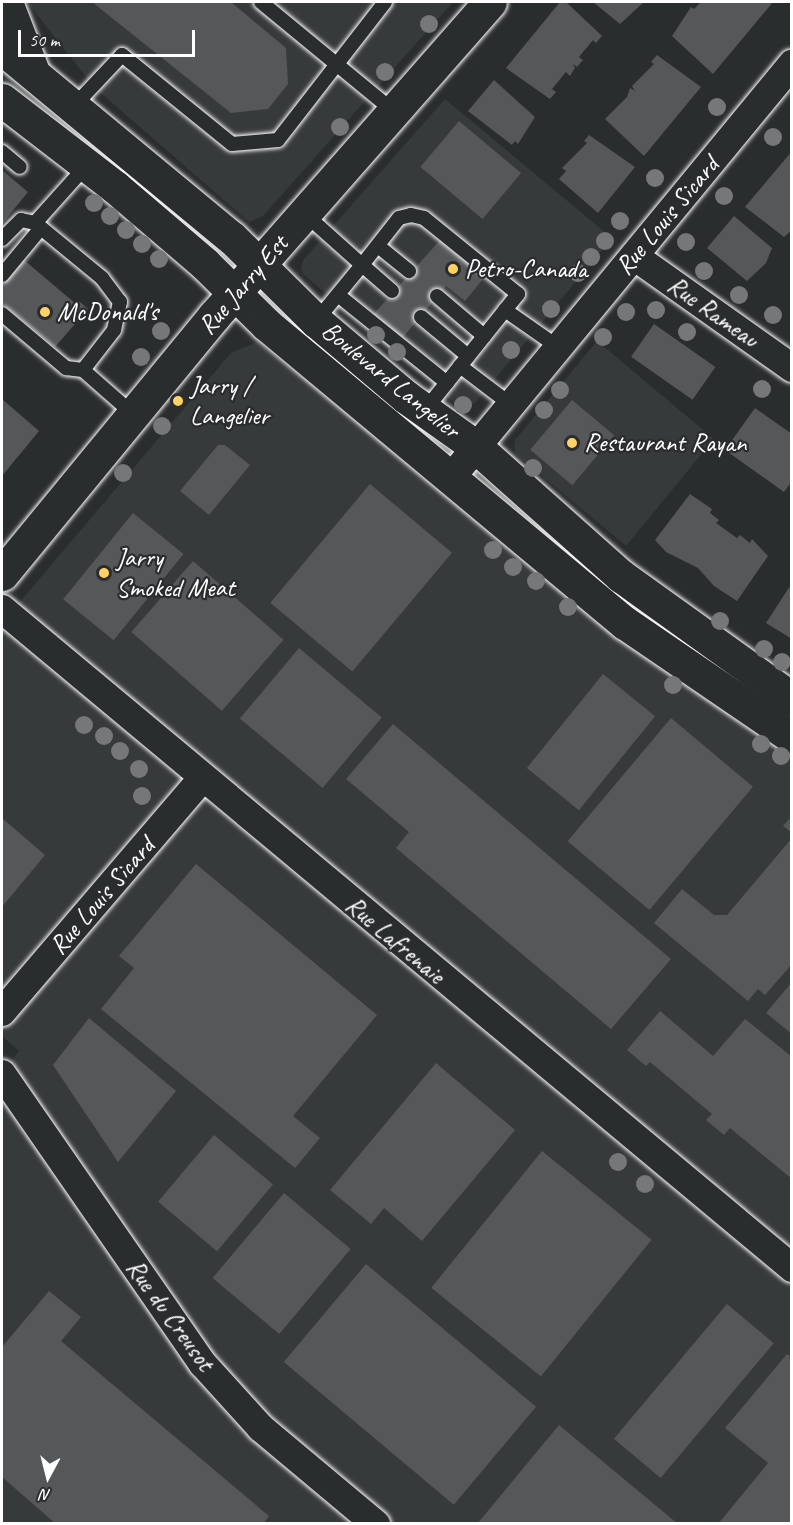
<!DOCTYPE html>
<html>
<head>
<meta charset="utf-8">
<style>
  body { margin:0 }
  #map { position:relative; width:793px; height:1525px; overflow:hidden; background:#2a2d2e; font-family:Caveat,sans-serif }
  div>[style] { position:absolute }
  .built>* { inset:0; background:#373a3b }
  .building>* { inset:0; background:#555758; transform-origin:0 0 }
  .roads { filter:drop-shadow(0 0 2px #fff) drop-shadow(0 0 2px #fff) }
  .lane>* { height:14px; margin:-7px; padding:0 7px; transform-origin:7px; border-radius:7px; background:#2a2d2e }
  .street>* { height:28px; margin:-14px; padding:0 14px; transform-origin:14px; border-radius:14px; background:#2a2d2e }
  .secondary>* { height:33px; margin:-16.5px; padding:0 16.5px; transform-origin:16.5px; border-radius:16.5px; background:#2a2d2e }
  .trees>* { width:18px; height:18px; margin:-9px; border-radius:50%; background:#757778 }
  .dots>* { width:16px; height:16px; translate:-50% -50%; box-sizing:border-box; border:3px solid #2a2d2e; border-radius:50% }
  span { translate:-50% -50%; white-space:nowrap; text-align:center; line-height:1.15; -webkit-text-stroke:4.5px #2a2d2e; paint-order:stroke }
  .street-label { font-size:26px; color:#fff }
  .poi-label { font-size:26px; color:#fff }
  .left { translate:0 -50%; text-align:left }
  .frame { position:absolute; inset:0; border:3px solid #fff; pointer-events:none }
  .north { position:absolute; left:18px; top:1447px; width:60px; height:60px; -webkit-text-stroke:4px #2a2d2e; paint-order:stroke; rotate:187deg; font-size:16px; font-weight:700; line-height:24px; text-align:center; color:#fff }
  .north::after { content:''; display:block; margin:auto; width:21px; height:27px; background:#fff; clip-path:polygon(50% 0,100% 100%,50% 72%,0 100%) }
  .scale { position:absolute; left:18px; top:30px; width:177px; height:27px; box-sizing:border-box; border:3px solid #fff; border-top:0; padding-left:8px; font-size:18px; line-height:21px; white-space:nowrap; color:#fff; -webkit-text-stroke:4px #2a2d2e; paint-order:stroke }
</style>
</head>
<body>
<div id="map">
  <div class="built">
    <div style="clip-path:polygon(27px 2px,453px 2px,263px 216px,249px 222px,95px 88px)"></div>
    <div style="clip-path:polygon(445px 99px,612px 238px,475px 403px,467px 406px,457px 405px,303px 274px,301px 268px,304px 259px)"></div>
    <div style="clip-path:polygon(597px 341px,714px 439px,626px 546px,516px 454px,514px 448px,515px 440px)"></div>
    <div style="clip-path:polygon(257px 342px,791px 759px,791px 1523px,2px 1523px,2px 1072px,19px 1051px,2px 1036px,2px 623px,231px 353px)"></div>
  </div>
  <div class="building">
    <div style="clip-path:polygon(92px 2px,231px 2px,286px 48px,288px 84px,268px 109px,231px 113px)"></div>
    <div style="clip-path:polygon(560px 2px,566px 2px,602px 36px,596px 43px,593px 40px,579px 57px,583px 60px,577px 67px,573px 64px,575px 68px,570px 76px,566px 72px,552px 89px,556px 92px,550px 99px,506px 68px)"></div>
    <div style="clip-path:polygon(593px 2px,644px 2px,620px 24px)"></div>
    <div style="clip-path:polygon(701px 2px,773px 2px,713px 74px,672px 36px,691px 7px,694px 9px)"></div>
    <div style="clip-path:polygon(657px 55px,701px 87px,644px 156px,605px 119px,627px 97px,630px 88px,635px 91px,632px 86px,654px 64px,651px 62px)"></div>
    <div style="clip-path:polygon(494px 80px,535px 117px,518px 144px,515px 141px,512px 145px,468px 111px)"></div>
    <div style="left:459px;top:121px;width:81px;height:60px;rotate:40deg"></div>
    <div style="clip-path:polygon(589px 135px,635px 167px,598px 213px,559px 179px,566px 171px,562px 168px,587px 143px,584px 141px)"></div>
    <div style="clip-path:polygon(792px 151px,792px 230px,784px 237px,745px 207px)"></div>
    <div style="clip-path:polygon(2px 170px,28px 192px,2px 224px)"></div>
    <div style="clip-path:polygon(734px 216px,772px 248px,766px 263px,747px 281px,707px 248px)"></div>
    <div style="clip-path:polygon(442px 238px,487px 274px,465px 301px,446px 286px,400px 341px,371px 317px)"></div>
    <div style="clip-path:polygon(24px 260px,76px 304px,79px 301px,88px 309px,55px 347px,2px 303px,2px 286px)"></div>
    <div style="left:654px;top:324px;width:75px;height:40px;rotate:35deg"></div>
    <div style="clip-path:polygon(2px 399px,39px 431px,2px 476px)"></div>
    <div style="left:572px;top:400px;width:55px;height:65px;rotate:40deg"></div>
    <div style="clip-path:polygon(755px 408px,792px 434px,792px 481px,784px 492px,725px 450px)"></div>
    <div style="clip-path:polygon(218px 445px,225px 445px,250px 465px,209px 515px,180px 491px)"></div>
    <div style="left:370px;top:484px;width:107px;height:155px;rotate:40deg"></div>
    <div style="clip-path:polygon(690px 494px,712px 509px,710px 513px,719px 520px,716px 523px,737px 538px,740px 535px,750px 543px,752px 539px,768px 556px,737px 601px,714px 586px,698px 568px,666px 552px,655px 540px)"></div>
    <div style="left:133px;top:513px;width:65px;height:111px;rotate:39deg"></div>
    <div style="left:193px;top:561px;width:120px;height:94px;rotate:41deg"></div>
    <div style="clip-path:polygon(792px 583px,792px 639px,766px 623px)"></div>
    <div style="left:299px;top:648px;width:108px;height:92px;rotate:40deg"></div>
    <div style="left:603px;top:674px;width:67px;height:121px;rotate:39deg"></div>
    <div style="left:671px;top:718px;width:107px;height:161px;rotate:40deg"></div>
    <div style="clip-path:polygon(393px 724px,671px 959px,611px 1029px,396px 848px,409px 832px,346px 779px)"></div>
    <div style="clip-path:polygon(792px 816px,792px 833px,783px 826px)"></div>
    <div style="clip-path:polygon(2px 818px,45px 855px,2px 907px)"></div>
    <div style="clip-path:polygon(792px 838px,792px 964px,765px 995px,758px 989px,748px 1001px,654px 923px,682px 889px,714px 915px,727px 915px)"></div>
    <div style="clip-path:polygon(196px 864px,377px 1015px,293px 1116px,320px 1138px,295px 1168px,101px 1009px,134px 968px,119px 956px)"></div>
    <div style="clip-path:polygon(792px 982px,792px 1034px,766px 1013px)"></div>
    <div style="clip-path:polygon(660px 1011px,713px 1056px,745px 1019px,792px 1057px,792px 1179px,730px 1128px,724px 1135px,706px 1120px,712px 1114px,650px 1062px,646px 1066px,627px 1050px)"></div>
    <div style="clip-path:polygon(89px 1018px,176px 1091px,118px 1162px,53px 1065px)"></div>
    <div style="clip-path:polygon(436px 1063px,515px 1130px,422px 1241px,384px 1208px,371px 1224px,330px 1190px)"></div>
    <div style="left:214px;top:1135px;width:77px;height:87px;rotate:40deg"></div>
    <div style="left:542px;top:1151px;width:141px;height:176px;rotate:39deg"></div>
    <div style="left:284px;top:1193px;width:87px;height:111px;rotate:40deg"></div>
    <div style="left:366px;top:1264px;width:222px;height:128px;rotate:40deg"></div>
    <div style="clip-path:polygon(49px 1291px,81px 1317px,61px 1341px,269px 1516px,263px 1524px,56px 1524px,2px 1477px,2px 1347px)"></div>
    <div style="left:727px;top:1304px;width:61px;height:176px;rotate:40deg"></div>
    <div style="clip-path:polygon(787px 1354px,792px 1357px,792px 1524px,718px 1524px,768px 1463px,725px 1428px)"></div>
    <div style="clip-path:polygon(559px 1425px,678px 1524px,477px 1524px)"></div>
  </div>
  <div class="roads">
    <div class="lane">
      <div style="left:261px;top:2px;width:171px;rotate:39.5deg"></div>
      <div style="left:74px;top:106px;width:70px;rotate:-46.7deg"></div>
      <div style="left:122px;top:55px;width:141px;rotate:39deg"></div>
      <div style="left:232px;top:144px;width:46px;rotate:-5deg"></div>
      <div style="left:278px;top:140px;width:175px;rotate:-52.2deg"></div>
      <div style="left:2px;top:152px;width:23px;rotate:40deg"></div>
      <div style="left:305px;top:214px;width:76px;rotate:41.8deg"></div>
      <div style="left:362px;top:265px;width:72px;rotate:129.4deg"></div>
      <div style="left:2px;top:239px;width:27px;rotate:-45deg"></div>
      <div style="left:21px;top:220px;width:14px;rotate:12deg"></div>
      <div style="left:378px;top:246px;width:40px;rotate:39deg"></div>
      <div style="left:2px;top:275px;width:61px;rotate:-50.3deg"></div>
      <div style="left:392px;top:291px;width:40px;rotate:-139deg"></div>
      <div style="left:362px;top:265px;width:60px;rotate:-51.8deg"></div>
      <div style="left:399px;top:218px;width:12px;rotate:-14deg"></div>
      <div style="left:411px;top:215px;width:13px;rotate:13deg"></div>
      <div style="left:424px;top:218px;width:121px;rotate:39deg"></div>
      <div style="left:518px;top:294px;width:21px;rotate:129deg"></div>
      <div style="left:338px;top:295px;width:140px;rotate:38.9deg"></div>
      <div style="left:437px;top:296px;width:62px;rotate:40.4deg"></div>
      <div style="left:2px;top:314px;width:84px;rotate:40.2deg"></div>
      <div style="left:66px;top:368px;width:17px;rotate:7deg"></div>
      <div style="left:83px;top:370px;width:67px;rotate:41.3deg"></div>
      <div style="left:421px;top:317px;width:61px;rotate:39.7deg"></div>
      <div style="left:460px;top:366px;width:63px;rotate:37.2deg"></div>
      <div style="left:83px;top:370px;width:51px;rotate:-52.2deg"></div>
      <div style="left:114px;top:330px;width:29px;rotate:-78deg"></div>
      <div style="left:120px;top:302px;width:30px;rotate:-127deg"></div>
      <div style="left:102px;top:278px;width:87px;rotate:-140.6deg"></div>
      <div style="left:35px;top:223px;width:78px;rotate:-48.1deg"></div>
      <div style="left:425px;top:410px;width:128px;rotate:-51.3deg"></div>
      <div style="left:505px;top:310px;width:65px;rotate:34.9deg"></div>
    </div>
    <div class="street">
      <div style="left:634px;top:256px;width:194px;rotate:35.3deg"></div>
      <div style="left:450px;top:479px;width:538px;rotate:-50.51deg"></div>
      <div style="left:2px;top:609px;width:1029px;rotate:39.83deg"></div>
      <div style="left:2px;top:1012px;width:307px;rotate:-49.4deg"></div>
      <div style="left:2px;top:1074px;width:353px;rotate:55.3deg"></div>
      <div style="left:203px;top:1364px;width:86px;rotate:47.8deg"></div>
      <div style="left:261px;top:1428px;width:150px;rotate:39.9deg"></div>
    </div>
    <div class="secondary">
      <div style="left:6px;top:2px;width:75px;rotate:68.9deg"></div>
      <div style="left:2px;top:48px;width:298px;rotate:39.6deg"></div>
      <div style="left:232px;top:238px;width:118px;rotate:44.7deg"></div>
      <div style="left:316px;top:321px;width:118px;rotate:40.2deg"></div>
      <div style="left:406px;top:397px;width:86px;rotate:35.5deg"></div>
      <div style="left:476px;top:447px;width:194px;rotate:41.7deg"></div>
      <div style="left:621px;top:576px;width:211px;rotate:35.7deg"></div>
      <div style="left:2px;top:100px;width:143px;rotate:37.6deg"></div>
      <div style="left:115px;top:187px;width:118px;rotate:40.5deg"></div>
      <div style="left:205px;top:264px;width:87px;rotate:44.5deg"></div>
      <div style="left:267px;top:325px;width:466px;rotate:39.8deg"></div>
      <div style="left:625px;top:623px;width:202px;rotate:34.3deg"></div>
      <div style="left:2px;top:574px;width:334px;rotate:-50.6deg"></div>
      <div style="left:214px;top:316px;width:418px;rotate:-48.7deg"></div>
    </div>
  </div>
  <div class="trees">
    <div style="left:429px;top:24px"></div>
    <div style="left:385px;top:72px"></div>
    <div style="left:717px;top:107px"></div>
    <div style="left:340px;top:127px"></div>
    <div style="left:773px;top:137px"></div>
    <div style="left:655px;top:178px"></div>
    <div style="left:724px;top:196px"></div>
    <div style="left:94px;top:203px"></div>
    <div style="left:110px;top:216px"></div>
    <div style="left:620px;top:221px"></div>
    <div style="left:126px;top:230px"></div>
    <div style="left:605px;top:241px"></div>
    <div style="left:686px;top:242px"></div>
    <div style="left:142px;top:244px"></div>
    <div style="left:591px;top:257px"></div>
    <div style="left:159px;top:259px"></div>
    <div style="left:704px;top:271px"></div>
    <div style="left:578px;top:273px"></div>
    <div style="left:739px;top:295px"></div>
    <div style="left:551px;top:309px"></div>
    <div style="left:656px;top:310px"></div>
    <div style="left:626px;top:312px"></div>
    <div style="left:773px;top:315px"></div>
    <div style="left:161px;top:331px"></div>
    <div style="left:687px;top:332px"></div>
    <div style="left:376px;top:335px"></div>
    <div style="left:603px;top:337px"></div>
    <div style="left:511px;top:350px"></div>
    <div style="left:397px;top:352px"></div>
    <div style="left:141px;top:357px"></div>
    <div style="left:762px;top:389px"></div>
    <div style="left:560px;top:390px"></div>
    <div style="left:463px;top:405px"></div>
    <div style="left:544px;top:410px"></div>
    <div style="left:162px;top:426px"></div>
    <div style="left:533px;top:468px"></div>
    <div style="left:123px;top:473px"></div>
    <div style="left:493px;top:550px"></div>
    <div style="left:513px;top:567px"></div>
    <div style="left:536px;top:581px"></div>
    <div style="left:568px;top:607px"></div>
    <div style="left:720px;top:621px"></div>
    <div style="left:764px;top:649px"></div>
    <div style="left:782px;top:662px"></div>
    <div style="left:673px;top:685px"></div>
    <div style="left:84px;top:725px"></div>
    <div style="left:104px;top:736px"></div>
    <div style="left:761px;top:744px"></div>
    <div style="left:120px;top:751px"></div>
    <div style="left:781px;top:756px"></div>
    <div style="left:139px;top:769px"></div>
    <div style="left:142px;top:796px"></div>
    <div style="left:618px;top:1162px"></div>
    <div style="left:645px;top:1184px"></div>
  </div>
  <div class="dots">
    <div style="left:453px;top:269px;background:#ffd166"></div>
    <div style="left:45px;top:312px;background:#ffd166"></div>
    <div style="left:178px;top:401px;background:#ffd166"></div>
    <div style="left:572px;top:443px;background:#ffd166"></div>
    <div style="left:104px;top:573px;background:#ffd166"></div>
  </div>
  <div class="street-label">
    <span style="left:667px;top:216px;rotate:-50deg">Rue Louis Sicard</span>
    <span style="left:243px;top:285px;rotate:-49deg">Rue Jarry Est</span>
    <span style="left:713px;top:312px;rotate:35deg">Rue Rameau</span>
    <span style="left:391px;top:380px;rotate:39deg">Boulevard Langelier</span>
    <span style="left:102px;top:896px;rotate:-49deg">Rue Louis Sicard</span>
    <span style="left:395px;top:940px;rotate:40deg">Rue Lafrenaie</span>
    <span style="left:170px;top:1315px;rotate:54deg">Rue du Creusot</span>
  </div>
  <div class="poi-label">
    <span class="left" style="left:465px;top:269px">Petro-Canada</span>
    <span class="left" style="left:57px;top:312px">McDonald's</span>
    <span class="left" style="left:190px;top:401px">Jarry /<br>Langelier</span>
    <span class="left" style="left:584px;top:443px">Restaurant Rayan</span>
    <span class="left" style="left:116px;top:573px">Jarry<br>Smoked Meat</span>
  </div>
  <div class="frame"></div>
  <div class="north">N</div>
  <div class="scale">50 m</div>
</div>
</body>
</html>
